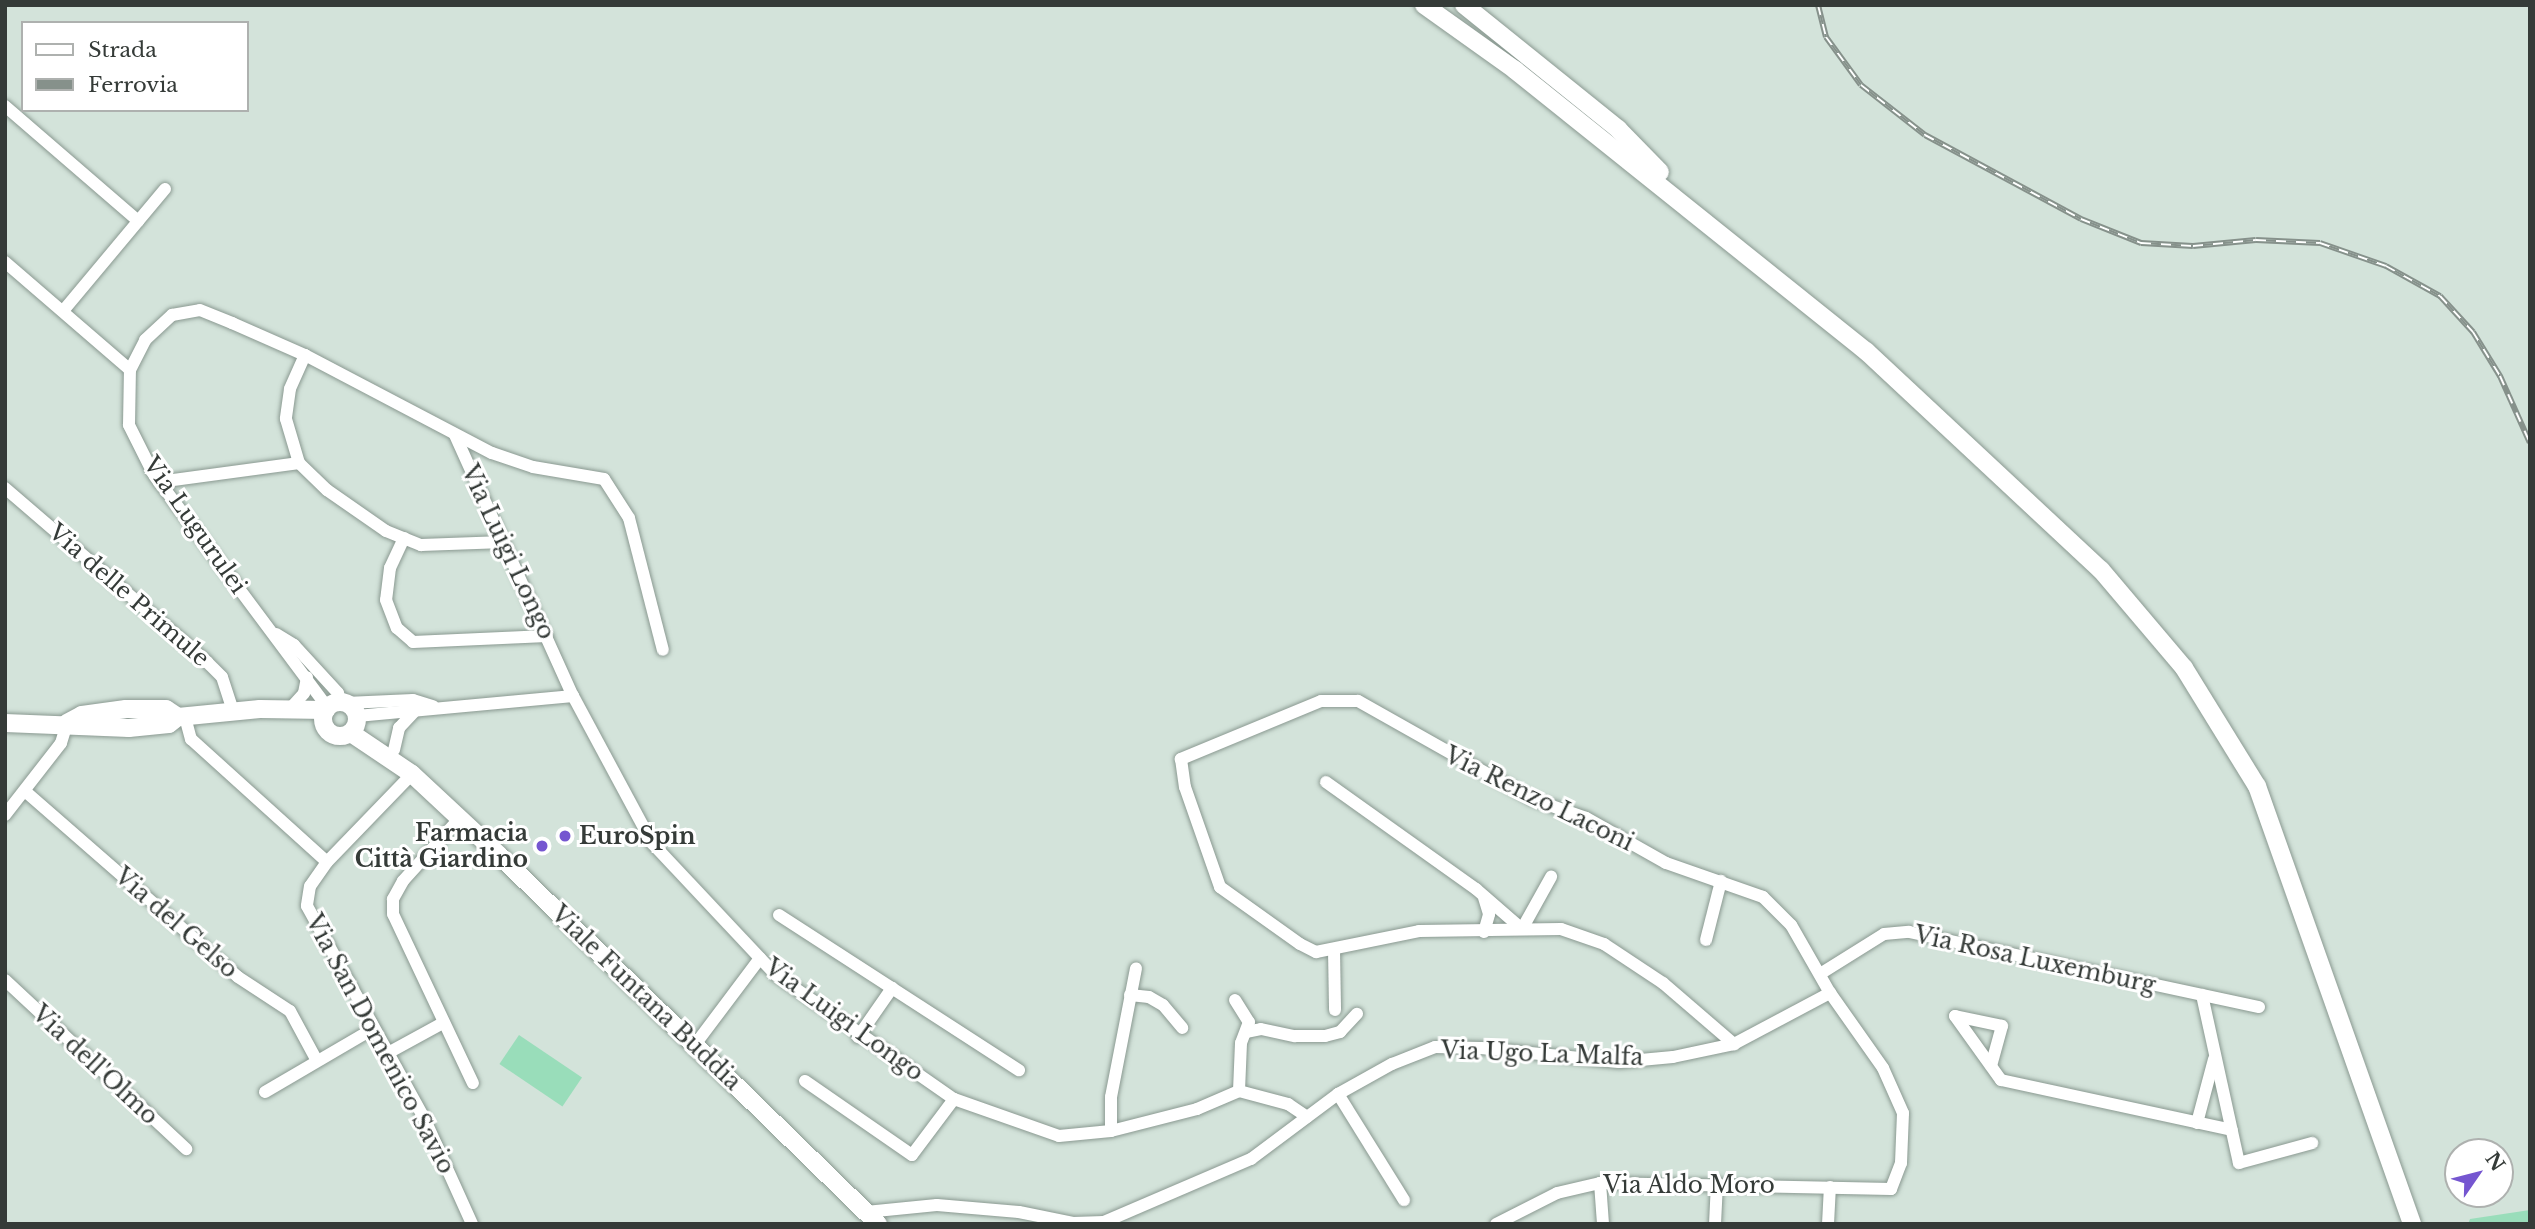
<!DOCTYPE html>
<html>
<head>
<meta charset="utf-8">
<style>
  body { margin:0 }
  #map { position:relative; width:2535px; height:1229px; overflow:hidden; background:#d3e3da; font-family:"Libre Baskerville",serif }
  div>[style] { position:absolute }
  .green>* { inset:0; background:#99ddba; transform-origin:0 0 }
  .roads { filter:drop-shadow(0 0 2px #8a9991) drop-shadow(0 0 2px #8a9991) }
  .minor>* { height:12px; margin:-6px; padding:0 6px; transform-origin:6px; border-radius:6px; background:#fff }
  .secondary>* { height:18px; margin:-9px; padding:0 9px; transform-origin:9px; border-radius:9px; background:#fff }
  .secondary>.ring { margin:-9px; padding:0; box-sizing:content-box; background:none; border:18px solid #fff; border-radius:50% }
  .rail>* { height:6px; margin-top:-3px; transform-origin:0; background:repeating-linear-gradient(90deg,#fff 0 10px,#86918b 0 20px); box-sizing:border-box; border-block:2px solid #86918b }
  .dots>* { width:19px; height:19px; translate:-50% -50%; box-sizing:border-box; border:4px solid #fff; border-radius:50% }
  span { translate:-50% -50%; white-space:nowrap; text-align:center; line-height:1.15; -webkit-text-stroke:6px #fff; paint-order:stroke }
  .street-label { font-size:23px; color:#353b38 }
  .poi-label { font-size:23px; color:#353b38; font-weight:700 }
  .right { translate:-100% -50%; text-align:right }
  .left { translate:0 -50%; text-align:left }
  .frame { position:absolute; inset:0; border:7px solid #353b38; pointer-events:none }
  .legend { position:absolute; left:21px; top:21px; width:228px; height:91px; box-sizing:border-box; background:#fff; border:2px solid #aeb1af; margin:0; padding:9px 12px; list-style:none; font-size:21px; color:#353b38 }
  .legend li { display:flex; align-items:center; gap:14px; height:35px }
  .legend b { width:35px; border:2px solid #aeb1af }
  .north { position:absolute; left:2444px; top:1138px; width:70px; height:70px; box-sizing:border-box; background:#fff; border:2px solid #aeb1af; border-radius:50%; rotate:55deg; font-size:19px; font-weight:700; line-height:28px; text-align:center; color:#353b38 }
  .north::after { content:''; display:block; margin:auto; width:24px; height:32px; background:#7556d0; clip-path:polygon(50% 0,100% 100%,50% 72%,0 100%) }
</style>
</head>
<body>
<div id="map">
  <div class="green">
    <div style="left:519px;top:1035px;width:76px;height:35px;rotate:34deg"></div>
    <div style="clip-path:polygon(2530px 1210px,2530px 1224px,2468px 1224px,2470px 1219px)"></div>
  </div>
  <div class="roads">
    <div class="minor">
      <div style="left:5px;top:106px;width:176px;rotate:40.8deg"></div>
      <div style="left:5px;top:262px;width:165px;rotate:40.8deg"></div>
      <div style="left:63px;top:311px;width:159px;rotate:-50.1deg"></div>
      <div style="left:305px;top:355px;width:37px;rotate:114deg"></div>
      <div style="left:290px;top:389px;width:30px;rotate:98deg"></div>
      <div style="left:286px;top:419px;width:46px;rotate:73.5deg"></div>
      <div style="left:299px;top:463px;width:39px;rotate:44deg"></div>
      <div style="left:327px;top:490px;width:72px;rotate:34.8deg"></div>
      <div style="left:386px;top:531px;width:38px;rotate:22deg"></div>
      <div style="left:421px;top:545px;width:83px;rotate:-2.1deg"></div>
      <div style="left:455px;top:435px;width:286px;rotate:65.7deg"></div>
      <div style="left:573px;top:696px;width:167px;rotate:61.7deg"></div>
      <div style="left:652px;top:843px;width:181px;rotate:46.8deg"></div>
      <div style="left:776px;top:975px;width:217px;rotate:34.9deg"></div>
      <div style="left:954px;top:1099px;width:111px;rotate:19.4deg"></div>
      <div style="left:1059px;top:1136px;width:52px;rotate:-5.5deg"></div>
      <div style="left:1111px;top:1131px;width:89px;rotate:-14.3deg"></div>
      <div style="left:1197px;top:1109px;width:46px;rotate:-23.2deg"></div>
      <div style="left:1239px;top:1091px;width:51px;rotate:14.9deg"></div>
      <div style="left:1288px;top:1104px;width:23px;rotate:34deg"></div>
      <div style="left:159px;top:482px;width:141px;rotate:-7.7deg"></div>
      <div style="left:5px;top:488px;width:267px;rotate:40.7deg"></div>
      <div style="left:207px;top:662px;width:21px;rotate:45deg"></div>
      <div style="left:222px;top:677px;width:39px;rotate:72deg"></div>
      <div style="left:404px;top:538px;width:33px;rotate:115deg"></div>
      <div style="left:390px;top:568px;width:32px;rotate:97deg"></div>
      <div style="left:386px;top:600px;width:30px;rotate:69deg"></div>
      <div style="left:397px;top:628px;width:21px;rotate:41deg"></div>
      <div style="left:413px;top:642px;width:134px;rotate:-2.6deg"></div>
      <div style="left:276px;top:634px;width:21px;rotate:31deg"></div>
      <div style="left:294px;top:645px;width:65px;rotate:47.5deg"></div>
      <div style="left:338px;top:693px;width:9px;rotate:72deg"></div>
      <div style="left:346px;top:703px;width:67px;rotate:-2.6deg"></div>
      <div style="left:413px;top:700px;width:21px;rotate:17deg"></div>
      <div style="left:328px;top:708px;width:293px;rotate:-126.7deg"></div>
      <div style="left:153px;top:473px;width:54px;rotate:-116.6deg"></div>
      <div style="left:129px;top:425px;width:55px;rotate:-89deg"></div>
      <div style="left:130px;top:370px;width:34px;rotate:-63deg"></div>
      <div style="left:145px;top:340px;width:37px;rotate:-43deg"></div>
      <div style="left:172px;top:315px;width:28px;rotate:-10deg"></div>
      <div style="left:200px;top:310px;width:35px;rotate:22deg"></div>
      <div style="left:232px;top:323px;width:80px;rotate:23.7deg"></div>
      <div style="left:305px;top:355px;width:211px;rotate:27.7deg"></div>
      <div style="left:492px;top:453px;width:43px;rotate:18.9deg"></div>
      <div style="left:533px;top:467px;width:72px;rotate:9.6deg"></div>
      <div style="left:604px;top:479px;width:46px;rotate:57.3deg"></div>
      <div style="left:629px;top:518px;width:136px;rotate:75.6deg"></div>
      <div style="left:288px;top:711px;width:24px;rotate:-48deg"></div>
      <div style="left:304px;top:693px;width:16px;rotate:-79deg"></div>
      <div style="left:357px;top:716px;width:217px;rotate:-5.3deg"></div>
      <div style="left:185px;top:717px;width:23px;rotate:75deg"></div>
      <div style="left:191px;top:739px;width:183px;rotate:42.1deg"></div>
      <div style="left:394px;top:750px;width:23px;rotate:-77deg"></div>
      <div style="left:399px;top:728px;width:22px;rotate:-47deg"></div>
      <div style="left:412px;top:774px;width:122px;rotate:134deg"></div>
      <div style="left:327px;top:862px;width:29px;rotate:125deg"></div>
      <div style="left:310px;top:886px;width:20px;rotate:99deg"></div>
      <div style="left:307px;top:906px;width:247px;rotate:61.1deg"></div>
      <div style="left:426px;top:1122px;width:112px;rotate:65.7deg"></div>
      <div style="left:1326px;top:782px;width:184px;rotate:35.5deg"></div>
      <div style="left:1476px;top:889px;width:61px;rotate:41deg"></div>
      <div style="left:1522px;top:929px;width:60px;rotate:-60.9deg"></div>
      <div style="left:26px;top:792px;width:281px;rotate:41.1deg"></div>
      <div style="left:238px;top:977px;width:62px;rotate:33.2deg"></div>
      <div style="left:290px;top:1011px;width:55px;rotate:61.6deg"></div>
      <div style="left:5px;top:815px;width:91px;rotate:-52.1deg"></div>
      <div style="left:61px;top:743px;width:21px;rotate:-73deg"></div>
      <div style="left:459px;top:819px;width:84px;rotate:132.1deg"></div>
      <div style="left:403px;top:881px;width:21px;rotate:119deg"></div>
      <div style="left:393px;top:899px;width:15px;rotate:90deg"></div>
      <div style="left:393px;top:914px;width:187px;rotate:64.7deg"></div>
      <div style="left:779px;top:915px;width:286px;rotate:32.9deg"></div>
      <div style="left:1484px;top:932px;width:19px;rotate:-74deg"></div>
      <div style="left:1489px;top:914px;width:17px;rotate:-107deg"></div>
      <div style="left:1706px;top:940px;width:61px;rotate:-75.7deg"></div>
      <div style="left:1334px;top:950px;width:60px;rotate:89deg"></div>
      <div style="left:1820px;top:974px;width:75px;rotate:-32deg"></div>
      <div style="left:1884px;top:934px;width:25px;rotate:-5deg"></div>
      <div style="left:1909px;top:932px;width:358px;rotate:12.1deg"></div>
      <div style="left:5px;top:980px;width:248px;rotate:43deg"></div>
      <div style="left:1130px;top:995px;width:19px;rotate:6deg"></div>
      <div style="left:1149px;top:997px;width:16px;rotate:30deg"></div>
      <div style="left:1163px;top:1005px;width:30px;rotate:50deg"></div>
      <div style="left:2202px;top:995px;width:172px;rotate:77.6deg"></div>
      <div style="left:2239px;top:1163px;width:76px;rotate:-15.3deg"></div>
      <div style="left:1235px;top:1000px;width:26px;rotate:58deg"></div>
      <div style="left:1249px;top:1022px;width:22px;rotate:111deg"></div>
      <div style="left:1241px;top:1043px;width:48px;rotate:92.4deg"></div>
      <div style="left:1955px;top:1016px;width:79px;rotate:54.3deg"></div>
      <div style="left:2001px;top:1080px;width:236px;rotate:12.2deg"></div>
      <div style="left:1955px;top:1016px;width:48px;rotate:12deg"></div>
      <div style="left:2002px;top:1026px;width:41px;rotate:105.4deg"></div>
      <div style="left:1246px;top:1032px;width:15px;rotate:-11deg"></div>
      <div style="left:1261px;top:1029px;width:35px;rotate:12deg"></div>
      <div style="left:1295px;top:1036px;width:30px"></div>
      <div style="left:1325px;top:1036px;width:16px;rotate:-15deg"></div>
      <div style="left:1340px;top:1032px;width:25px;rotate:-47deg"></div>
      <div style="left:858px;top:1037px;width:60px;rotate:-55.2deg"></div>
      <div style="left:694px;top:1046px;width:110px;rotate:-53.1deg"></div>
      <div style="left:388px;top:1053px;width:63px;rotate:-28.6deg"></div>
      <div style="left:805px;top:1081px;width:130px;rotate:34.7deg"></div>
      <div style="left:912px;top:1155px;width:70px;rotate:-53.1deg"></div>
      <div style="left:265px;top:1092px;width:123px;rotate:-30.3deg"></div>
      <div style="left:1338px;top:1094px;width:125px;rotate:58.1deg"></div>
      <div style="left:2197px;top:1123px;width:66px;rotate:-75.1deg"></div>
      <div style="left:1111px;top:1131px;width:34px;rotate:-90deg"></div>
      <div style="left:1111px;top:1097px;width:131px;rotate:-79deg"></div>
      <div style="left:1600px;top:1183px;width:41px;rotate:85.8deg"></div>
      <div style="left:866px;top:1212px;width:71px;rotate:-5.6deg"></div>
      <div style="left:937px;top:1205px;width:82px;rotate:4.9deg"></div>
      <div style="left:1019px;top:1212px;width:55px;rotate:11.5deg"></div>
      <div style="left:1073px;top:1223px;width:31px;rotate:-2deg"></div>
      <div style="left:1104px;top:1222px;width:160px;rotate:-23.2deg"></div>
      <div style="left:1251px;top:1159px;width:109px;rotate:-36.8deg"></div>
      <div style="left:1338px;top:1094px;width:62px;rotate:-29.1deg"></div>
      <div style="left:1392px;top:1064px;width:46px;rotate:-21.6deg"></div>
      <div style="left:1435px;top:1047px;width:46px;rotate:1.2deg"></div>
      <div style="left:1481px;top:1048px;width:139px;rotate:5.8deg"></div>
      <div style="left:1619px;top:1062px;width:54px;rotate:-5.3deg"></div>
      <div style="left:1673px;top:1057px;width:62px;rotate:-12deg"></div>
      <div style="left:1734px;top:1044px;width:109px;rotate:-28deg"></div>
      <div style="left:1496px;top:1224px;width:68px;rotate:-26.9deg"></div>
      <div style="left:1557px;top:1193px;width:44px;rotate:-13.1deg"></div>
      <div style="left:1600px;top:1183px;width:291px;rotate:1.2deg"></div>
      <div style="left:1891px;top:1189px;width:28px;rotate:-69deg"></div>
      <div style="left:1901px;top:1163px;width:50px;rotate:-87.7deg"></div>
      <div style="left:1903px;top:1113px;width:49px;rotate:-114deg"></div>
      <div style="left:1883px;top:1068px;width:92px;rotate:-125.2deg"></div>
      <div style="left:1830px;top:993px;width:78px;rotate:-119.8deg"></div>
      <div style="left:1791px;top:925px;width:40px;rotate:-135deg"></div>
      <div style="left:1763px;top:897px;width:103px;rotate:-160.7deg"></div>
      <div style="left:1666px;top:863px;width:92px;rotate:-150.6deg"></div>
      <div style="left:1586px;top:818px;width:57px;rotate:-160.6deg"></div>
      <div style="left:1532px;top:799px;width:200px;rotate:-150.6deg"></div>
      <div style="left:1358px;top:701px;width:37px;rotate:180deg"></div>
      <div style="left:1321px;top:701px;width:152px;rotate:157.5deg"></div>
      <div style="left:1181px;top:759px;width:28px;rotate:82deg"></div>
      <div style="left:1185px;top:787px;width:106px;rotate:70.7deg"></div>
      <div style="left:1220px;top:887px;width:98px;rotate:35.5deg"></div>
      <div style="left:1300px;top:944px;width:18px;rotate:27deg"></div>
      <div style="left:1316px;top:952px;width:105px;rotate:-11.5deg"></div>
      <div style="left:1419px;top:931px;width:142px;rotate:-0.8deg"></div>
      <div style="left:1561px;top:929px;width:46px;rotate:19.2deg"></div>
      <div style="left:1604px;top:944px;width:71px;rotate:33.5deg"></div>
      <div style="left:1663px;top:983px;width:94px;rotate:40.7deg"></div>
      <div style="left:1715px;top:1224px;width:41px;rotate:-87.2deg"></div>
      <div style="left:1828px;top:1224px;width:37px;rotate:-87deg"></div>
    </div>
    <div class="secondary">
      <div style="left:1424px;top:5px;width:112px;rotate:35.5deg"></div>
      <div style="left:1515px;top:70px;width:450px;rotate:38.7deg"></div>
      <div style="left:1866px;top:351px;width:321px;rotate:43deg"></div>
      <div style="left:2101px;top:570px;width:128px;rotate:49.7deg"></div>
      <div style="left:2184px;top:668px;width:139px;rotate:58.3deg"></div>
      <div style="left:2257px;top:786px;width:465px;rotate:70.5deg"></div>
      <div style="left:1464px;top:5px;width:198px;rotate:38.8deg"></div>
      <div style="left:1618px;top:129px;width:60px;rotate:45.7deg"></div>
      <div class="ring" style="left:323px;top:702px;width:16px;height:16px"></div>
      <div style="left:5px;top:723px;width:124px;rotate:2.3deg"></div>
      <div style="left:129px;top:728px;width:40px;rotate:-5.7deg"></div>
      <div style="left:169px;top:724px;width:11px;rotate:-38deg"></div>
      <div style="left:178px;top:717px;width:82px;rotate:-5.6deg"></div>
      <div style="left:260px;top:709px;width:66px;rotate:0.9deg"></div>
      <div style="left:67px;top:723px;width:17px;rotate:-28deg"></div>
      <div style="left:82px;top:715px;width:44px;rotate:-7.8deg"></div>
      <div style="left:126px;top:709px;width:40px"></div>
      <div style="left:166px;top:709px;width:14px;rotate:34deg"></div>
      <div style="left:351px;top:733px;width:73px;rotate:33.9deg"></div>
      <div style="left:412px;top:774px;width:119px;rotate:43deg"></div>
      <div style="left:499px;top:855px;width:529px;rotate:44.23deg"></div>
    </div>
  </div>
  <div class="rail">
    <div style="left:1818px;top:5px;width:33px;rotate:76deg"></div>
    <div style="left:1826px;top:37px;width:59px;rotate:53.9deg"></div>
    <div style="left:1861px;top:85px;width:81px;rotate:38deg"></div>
    <div style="left:1925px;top:135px;width:177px;rotate:28.3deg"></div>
    <div style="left:2081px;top:219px;width:65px;rotate:21.8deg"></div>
    <div style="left:2141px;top:243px;width:52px;rotate:3.3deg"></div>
    <div style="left:2193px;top:246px;width:63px;rotate:-5.4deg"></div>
    <div style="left:2256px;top:240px;width:64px;rotate:2.7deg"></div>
    <div style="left:2320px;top:243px;width:70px;rotate:19.2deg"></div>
    <div style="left:2386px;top:266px;width:62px;rotate:29.1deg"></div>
    <div style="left:2440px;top:296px;width:49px;rotate:47.5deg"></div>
    <div style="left:2473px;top:332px;width:52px;rotate:58.5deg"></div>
    <div style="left:2500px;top:376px;width:73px;rotate:65.9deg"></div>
  </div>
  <div class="dots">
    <div style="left:565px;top:836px;background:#7556d0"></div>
    <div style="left:542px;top:846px;background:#7556d0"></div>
  </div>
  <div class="street-label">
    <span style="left:195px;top:525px;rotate:55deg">Via Lugurulei</span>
    <span style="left:508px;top:552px;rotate:65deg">Via Luigi Longo</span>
    <span style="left:129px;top:595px;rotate:41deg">Via delle Primule</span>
    <span style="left:1539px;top:799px;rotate:26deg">Via Renzo Laconi</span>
    <span style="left:176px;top:923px;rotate:41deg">Via del Gelso</span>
    <span style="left:2035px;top:960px;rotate:12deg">Via Rosa Luxemburg</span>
    <span style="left:646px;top:998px;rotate:44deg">Viale Funtana Buddia</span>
    <span style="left:844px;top:1020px;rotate:36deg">Via Luigi Longo</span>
    <span style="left:380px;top:1044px;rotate:62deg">Via San Domenico Savio</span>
    <span style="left:1542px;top:1054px;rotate:2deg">Via Ugo La Malfa</span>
    <span style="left:95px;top:1065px;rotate:43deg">Via dell'Olmo</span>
    <span style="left:1689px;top:1185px">Via Aldo Moro</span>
  </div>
  <div class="poi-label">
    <span class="right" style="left:528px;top:846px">Farmacia<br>Città Giardino</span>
    <span class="left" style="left:579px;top:836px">EuroSpin</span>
  </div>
  <div class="frame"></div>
  <ul class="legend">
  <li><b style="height:9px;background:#fff"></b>Strada</li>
  <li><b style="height:9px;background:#86918b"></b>Ferrovia</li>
  </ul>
  <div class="north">N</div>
</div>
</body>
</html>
